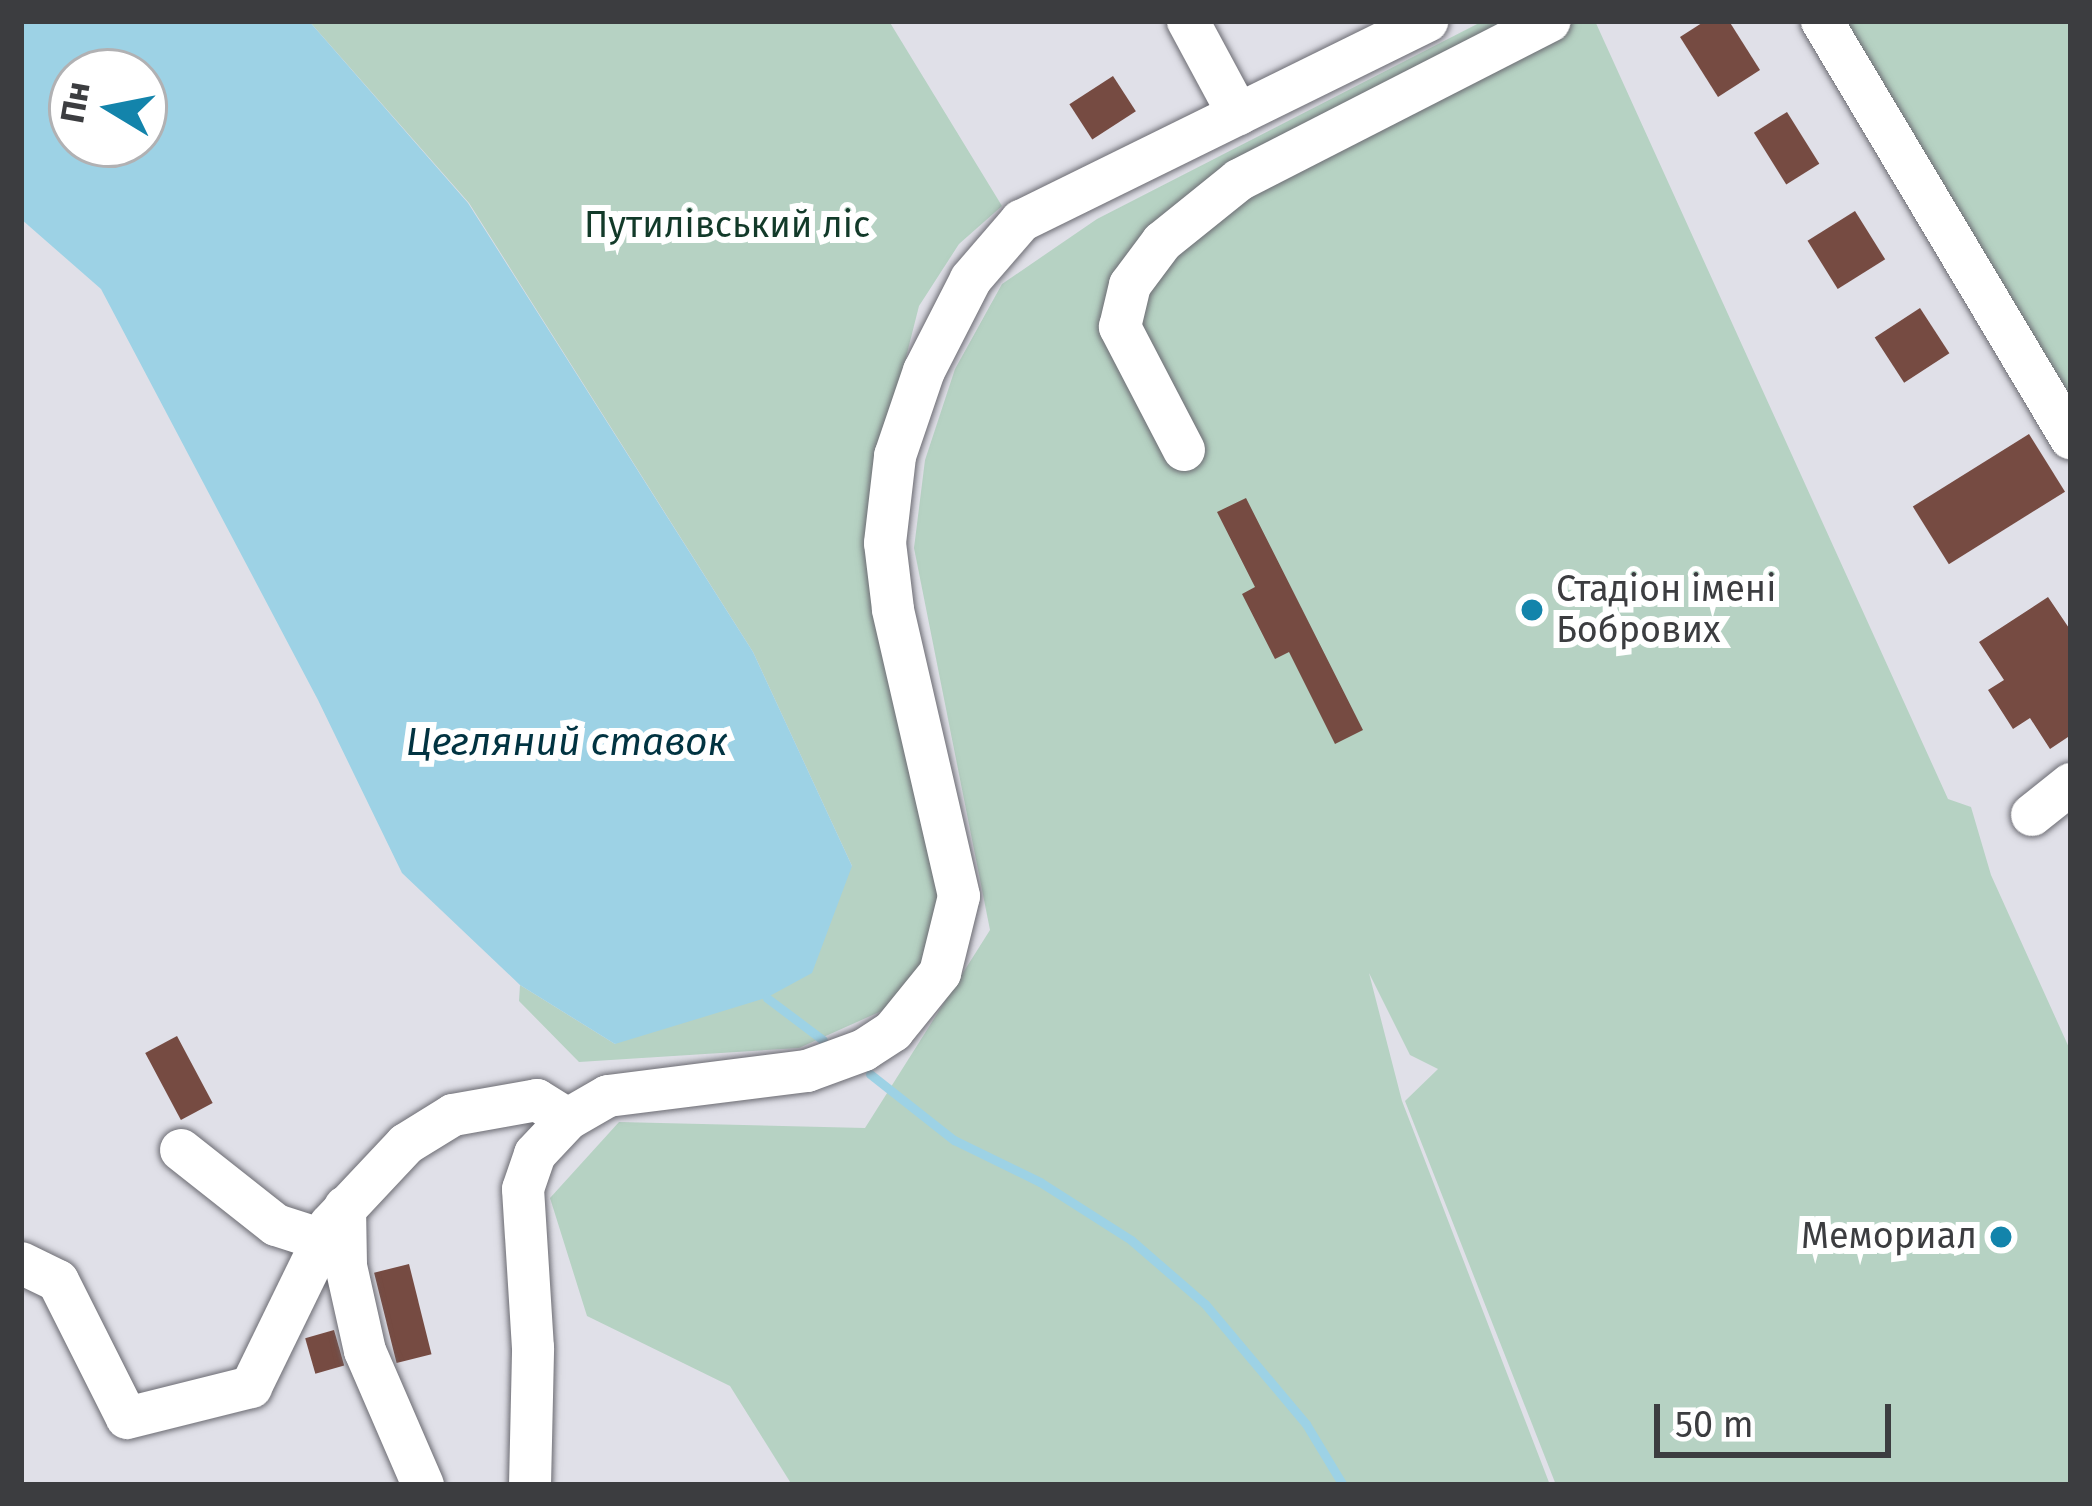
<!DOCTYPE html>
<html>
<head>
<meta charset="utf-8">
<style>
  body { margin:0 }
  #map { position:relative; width:2092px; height:1506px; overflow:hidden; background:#e0e0e8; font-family:"Fira Sans",sans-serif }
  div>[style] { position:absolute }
  .green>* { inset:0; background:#b6d2c3 }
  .water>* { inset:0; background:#9dd2e5 }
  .stream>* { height:9px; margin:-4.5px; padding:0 4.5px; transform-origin:4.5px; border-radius:4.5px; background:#9dd2e5 }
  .building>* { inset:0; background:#764b42; transform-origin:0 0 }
  .roads { filter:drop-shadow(0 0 3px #6b6b72) drop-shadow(0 0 3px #6b6b72) }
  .minor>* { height:42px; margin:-21px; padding:0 21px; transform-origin:21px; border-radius:21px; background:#fff }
  .dots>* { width:33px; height:33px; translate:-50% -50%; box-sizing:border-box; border:6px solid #fff; border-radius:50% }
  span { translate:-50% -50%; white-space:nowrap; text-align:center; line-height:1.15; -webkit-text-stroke:12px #fff; paint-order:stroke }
  .park-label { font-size:36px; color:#123a29 }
  .poi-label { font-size:36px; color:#3c3d40 }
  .left { translate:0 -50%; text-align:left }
  .right { translate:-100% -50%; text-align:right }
  .water-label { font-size:39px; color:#013341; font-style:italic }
  .frame { position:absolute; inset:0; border:24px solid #3c3d40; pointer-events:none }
  .north { position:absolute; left:48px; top:48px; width:120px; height:120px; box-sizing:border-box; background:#fff; border:3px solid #b1b1b3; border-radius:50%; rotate:280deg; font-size:33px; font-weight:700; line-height:48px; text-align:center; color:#3c3d40 }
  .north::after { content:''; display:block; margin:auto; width:42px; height:54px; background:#1384ab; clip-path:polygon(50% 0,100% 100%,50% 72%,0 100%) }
  .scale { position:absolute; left:1654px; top:1404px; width:237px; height:54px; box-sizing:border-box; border:6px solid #3c3d40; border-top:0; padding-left:15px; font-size:36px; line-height:42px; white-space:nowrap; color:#3c3d40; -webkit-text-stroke:9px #fff; paint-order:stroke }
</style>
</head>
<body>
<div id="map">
  <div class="green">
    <div style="clip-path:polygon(309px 21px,889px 21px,1002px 206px,959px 244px,919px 306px,874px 484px,954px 890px,938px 958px,886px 1009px,799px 1048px,579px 1062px,519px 1001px,520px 985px,615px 1044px,852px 866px,753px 652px,469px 203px)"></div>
    <div style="clip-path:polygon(1483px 21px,1595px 21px,1948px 799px,1971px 807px,1991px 875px,2071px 1052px,2071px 1480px,2065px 1485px,1556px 1485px,1405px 1101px,1438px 1069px,1410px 1055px,1369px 973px,1402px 1101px,1550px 1485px,792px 1485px,730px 1386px,587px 1316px,550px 1198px,619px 1122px,865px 1128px,990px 930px,914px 548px,925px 460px,955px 369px,1002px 284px,1097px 219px)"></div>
    <div style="clip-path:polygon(1832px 21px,2071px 21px,2071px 435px)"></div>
  </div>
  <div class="water">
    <div style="clip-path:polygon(evenodd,21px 21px,309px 21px,468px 203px,753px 652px,852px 866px,812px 973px,766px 998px,615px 1044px,520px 985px,402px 873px,318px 700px,101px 289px,21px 219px,21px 21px,72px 72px,144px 72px,144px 144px,72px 144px,72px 72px)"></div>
  </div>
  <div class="stream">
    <div style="left:767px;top:998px;width:70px;rotate:36.9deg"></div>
    <div style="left:870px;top:1074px;width:107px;rotate:38.2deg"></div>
    <div style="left:954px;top:1140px;width:96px;rotate:26deg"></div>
    <div style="left:1040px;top:1182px;width:108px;rotate:32.5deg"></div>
    <div style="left:1131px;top:1240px;width:98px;rotate:40.9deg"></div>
    <div style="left:1205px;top:1304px;width:157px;rotate:49.9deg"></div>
    <div style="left:1306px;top:1424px;width:71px;rotate:58.8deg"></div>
  </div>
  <div class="building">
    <div style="clip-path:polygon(1705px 21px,1729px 21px,1760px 70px,1718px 97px,1680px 37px)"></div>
    <div style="left:1113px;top:76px;width:42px;height:52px;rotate:57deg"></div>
    <div style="left:1787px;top:112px;width:61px;height:39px;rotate:58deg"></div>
    <div style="left:1855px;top:211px;width:57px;height:56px;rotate:58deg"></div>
    <div style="left:1920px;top:308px;width:54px;height:54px;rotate:57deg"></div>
    <div style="left:2029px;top:434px;width:68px;height:137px;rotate:58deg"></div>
    <div style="clip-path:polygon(1246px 498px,1363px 730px,1335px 744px,1289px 652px,1275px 659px,1242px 594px,1255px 587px,1217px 512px)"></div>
    <div style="clip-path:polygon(2048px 597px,2071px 631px,2071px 735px,2050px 749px,2030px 718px,2013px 729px,1988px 690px,2004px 680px,1979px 642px)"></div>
    <div style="left:177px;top:1036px;width:76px;height:36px;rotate:62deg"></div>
    <div style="left:409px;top:1264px;width:93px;height:36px;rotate:76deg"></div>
    <div style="left:334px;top:1330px;width:37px;height:30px;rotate:74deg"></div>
  </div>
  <div class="roads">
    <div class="minor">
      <div style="left:1188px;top:21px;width:106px;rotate:61.7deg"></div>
      <div style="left:1822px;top:21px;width:486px;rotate:59.2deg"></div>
      <div style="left:1184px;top:450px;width:139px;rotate:-117.5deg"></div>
      <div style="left:1120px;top:327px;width:43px;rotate:-76.6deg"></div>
      <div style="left:1130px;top:285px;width:54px;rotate:-53.3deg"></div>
      <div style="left:1162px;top:242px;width:99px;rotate:-38.8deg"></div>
      <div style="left:1239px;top:180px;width:349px;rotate:-27.1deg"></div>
      <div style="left:2032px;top:815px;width:50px;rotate:-38.5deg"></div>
      <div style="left:181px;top:1150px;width:121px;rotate:38.3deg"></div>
      <div style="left:276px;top:1225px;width:49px;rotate:17.7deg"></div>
      <div style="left:345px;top:1207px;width:59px;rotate:89deg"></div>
      <div style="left:346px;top:1266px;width:87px;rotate:77.4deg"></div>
      <div style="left:365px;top:1351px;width:146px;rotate:66.6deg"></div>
      <div style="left:21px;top:1263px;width:41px;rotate:25.9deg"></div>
      <div style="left:58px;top:1281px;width:153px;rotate:63.3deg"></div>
      <div style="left:127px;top:1418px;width:128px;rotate:-14deg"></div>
      <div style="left:251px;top:1387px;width:180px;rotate:-64deg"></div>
      <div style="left:330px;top:1225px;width:111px;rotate:-46.8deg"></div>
      <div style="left:406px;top:1144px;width:55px;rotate:-31.7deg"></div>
      <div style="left:453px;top:1115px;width:85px;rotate:-10.1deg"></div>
      <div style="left:537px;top:1100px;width:36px;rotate:32deg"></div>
      <div style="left:530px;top:1485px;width:137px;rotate:-88.7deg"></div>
      <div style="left:533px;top:1348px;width:159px;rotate:-93.6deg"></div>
      <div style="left:523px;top:1189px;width:37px;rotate:-71deg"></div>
      <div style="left:535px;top:1154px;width:48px;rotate:-46.7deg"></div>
      <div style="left:568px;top:1119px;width:46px;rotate:-29.9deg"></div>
      <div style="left:608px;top:1096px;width:201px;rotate:-7.2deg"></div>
      <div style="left:807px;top:1071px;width:61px;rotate:-20.2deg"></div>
      <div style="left:864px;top:1050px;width:35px;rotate:-33deg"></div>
      <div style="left:893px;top:1031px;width:75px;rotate:-51deg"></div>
      <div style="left:940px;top:973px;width:79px;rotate:-76.1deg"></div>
      <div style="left:959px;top:896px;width:294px;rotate:-103deg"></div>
      <div style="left:893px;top:609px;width:66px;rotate:-96.9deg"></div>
      <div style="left:885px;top:543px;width:88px;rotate:-83.4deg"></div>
      <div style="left:895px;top:456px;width:90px;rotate:-71.2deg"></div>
      <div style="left:924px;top:371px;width:103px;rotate:-62.9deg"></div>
      <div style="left:971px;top:279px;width:77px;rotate:-49.2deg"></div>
      <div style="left:1021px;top:221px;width:453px;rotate:-26.2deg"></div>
    </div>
  </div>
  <div class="dots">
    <div style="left:1532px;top:610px;background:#1384ab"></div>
    <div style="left:2001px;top:1237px;background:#1384ab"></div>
  </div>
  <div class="park-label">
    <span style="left:727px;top:226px">Путилівський ліс</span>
  </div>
  <div class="poi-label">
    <span class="left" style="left:1556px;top:610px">Стадіон імені<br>Бобрових</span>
    <span class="right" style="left:1977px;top:1237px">Мемориал</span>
  </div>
  <div class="water-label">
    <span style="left:567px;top:742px">Цегляний ставок</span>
  </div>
  <div class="frame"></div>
  <div class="north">Пн</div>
  <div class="scale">50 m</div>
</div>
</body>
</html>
